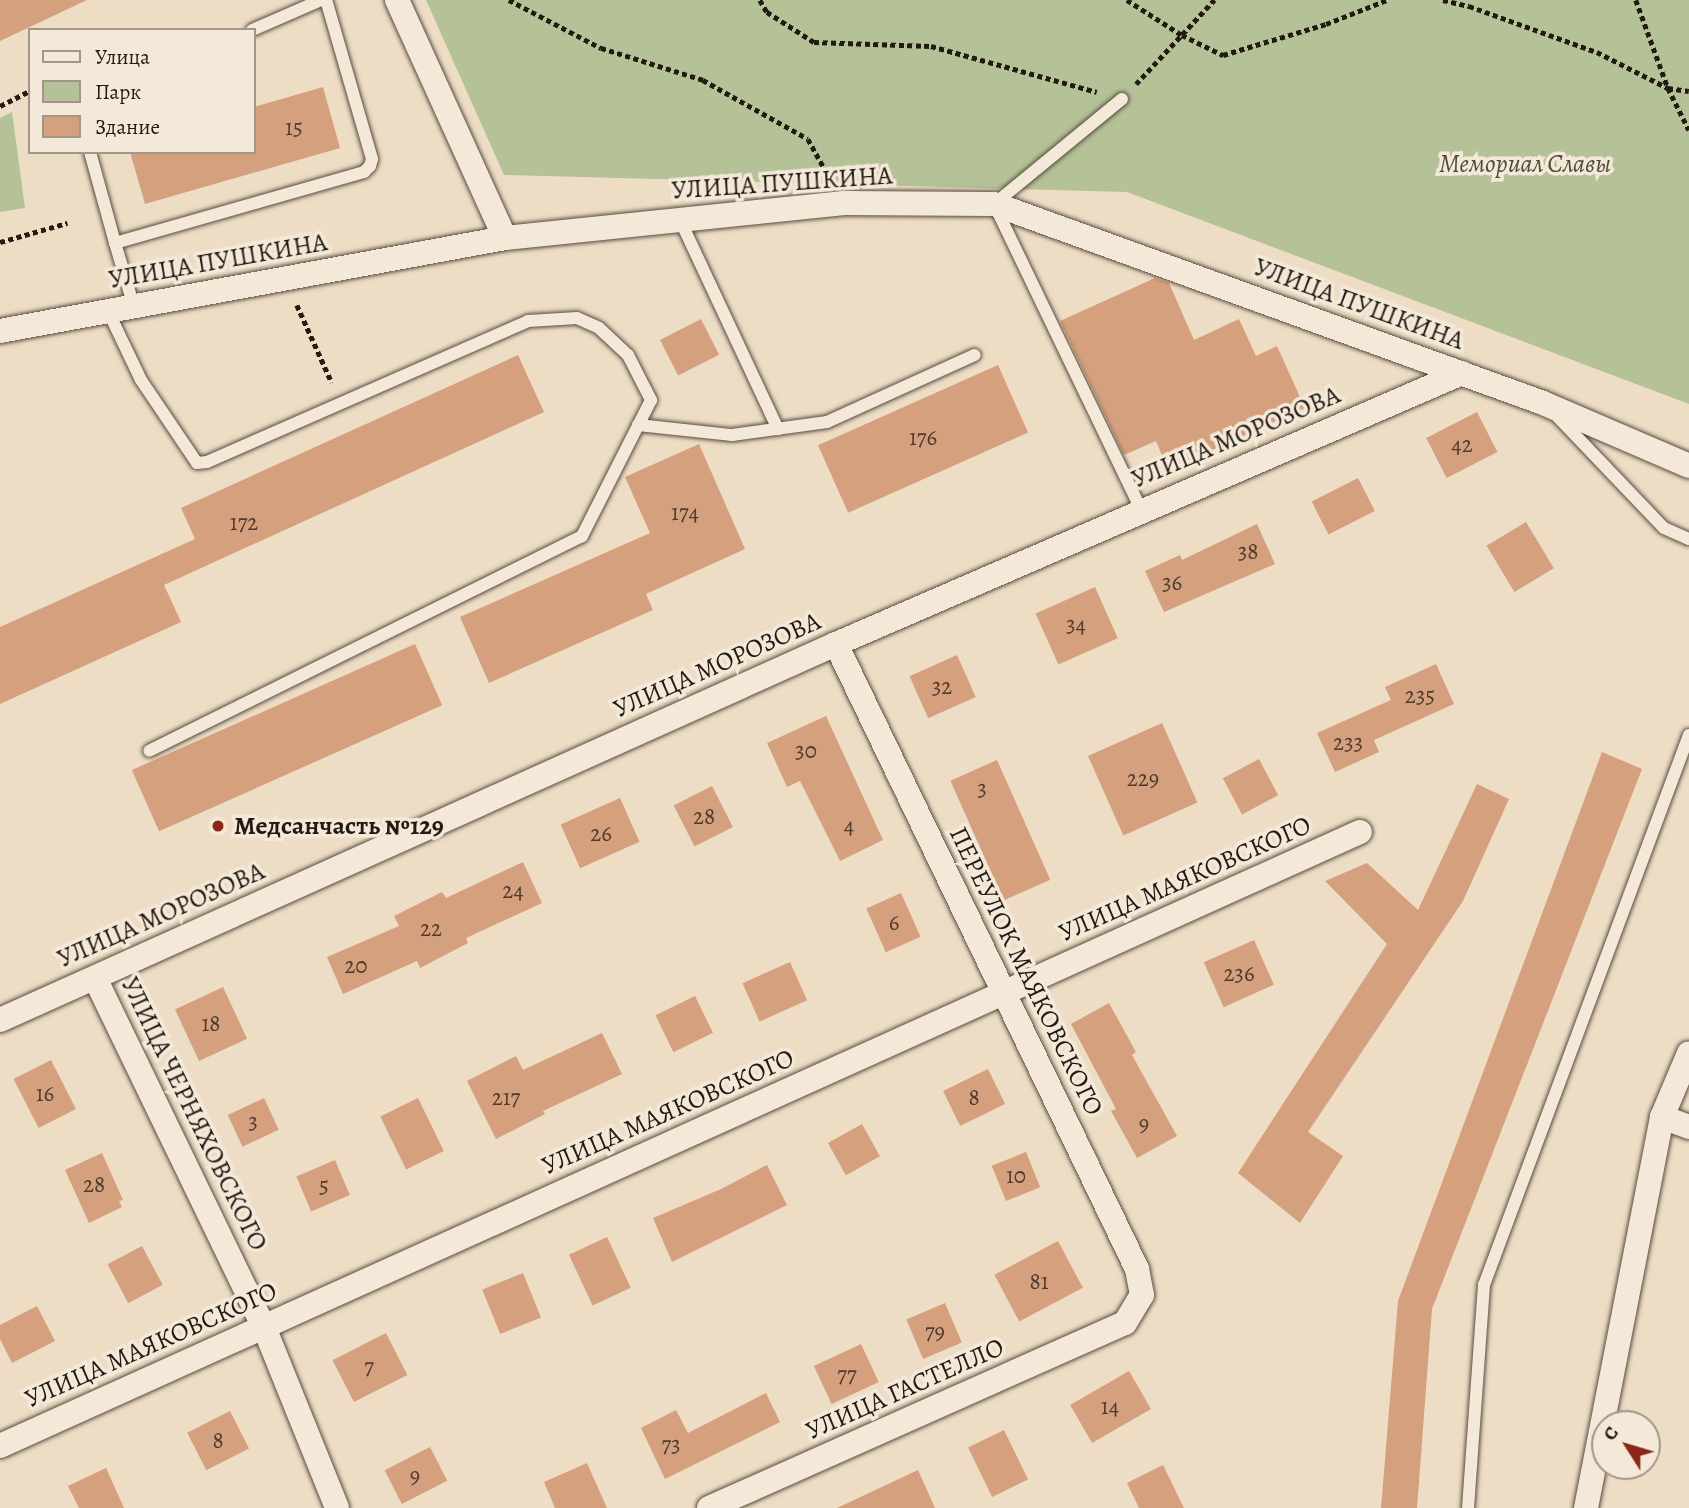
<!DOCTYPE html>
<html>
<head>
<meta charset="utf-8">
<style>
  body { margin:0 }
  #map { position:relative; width:1689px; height:1508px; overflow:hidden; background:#eeddc5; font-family:Alegreya,serif }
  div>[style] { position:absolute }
  .green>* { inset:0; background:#b5c297 }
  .building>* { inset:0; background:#d5a07d; transform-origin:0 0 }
  .path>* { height:4.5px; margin-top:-2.25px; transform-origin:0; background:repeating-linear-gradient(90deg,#231b12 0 5px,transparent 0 8.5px) }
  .roads { filter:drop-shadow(0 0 2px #564c3f) drop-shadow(0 0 2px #564c3f) }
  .service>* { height:12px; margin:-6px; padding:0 6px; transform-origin:6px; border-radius:6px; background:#f4e9d9 }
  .minor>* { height:24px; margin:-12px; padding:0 12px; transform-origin:12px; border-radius:12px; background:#f4e9d9 }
  .dots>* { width:19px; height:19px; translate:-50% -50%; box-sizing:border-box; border:4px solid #f4e9d9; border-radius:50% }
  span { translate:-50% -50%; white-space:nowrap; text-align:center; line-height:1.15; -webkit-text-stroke:7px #f4e9d9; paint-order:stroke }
  .number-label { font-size:23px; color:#503c2d }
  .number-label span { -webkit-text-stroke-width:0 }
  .park-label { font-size:26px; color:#4f4d3a; font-style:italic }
  .street-label { font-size:26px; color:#231b12 }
  .poi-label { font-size:26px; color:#231b12; font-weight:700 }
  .left { translate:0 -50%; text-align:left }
  .legend { position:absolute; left:28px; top:28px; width:228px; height:126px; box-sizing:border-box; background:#f4e9d9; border:2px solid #a09789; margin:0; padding:9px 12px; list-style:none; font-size:21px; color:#231b12 }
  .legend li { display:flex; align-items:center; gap:14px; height:35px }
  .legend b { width:35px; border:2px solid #a09789 }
  .north { position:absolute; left:1591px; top:1410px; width:70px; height:70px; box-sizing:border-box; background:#f4e9d9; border:2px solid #a09789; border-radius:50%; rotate:307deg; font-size:19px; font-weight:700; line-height:28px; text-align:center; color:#231b12 }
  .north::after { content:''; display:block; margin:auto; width:24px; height:32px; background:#8f2418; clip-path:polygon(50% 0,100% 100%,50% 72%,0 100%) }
</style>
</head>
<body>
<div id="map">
  <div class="green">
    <div style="clip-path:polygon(426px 0,1689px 0,1689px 404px,1127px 192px,504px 175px)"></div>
    <div style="clip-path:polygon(12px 112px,25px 208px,0 212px,0 118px)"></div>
  </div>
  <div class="building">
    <div style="clip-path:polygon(0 0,87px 0,0 41px)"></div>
    <div style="clip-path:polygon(323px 87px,340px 148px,145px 204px,130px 152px,254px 152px,254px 107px)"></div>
    <div style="clip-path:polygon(1155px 278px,1169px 283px,1194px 340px,1239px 319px,1256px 356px,1277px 346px,1305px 408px,1168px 470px,1156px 441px,1124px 455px,1060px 321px)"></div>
    <div style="left:701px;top:319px;width:40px;height:46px;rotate:63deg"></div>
    <div style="clip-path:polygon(518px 355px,544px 412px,164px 585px,181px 622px,0 704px,0 627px,195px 539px,181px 508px)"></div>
    <div style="left:998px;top:365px;width:74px;height:197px;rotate:66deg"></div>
    <div style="left:1477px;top:412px;width:45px;height:57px;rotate:63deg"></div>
    <div style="clip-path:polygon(699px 444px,745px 549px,646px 594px,653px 610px,489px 683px,460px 617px,650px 533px,625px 477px)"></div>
    <div style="left:1358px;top:478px;width:37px;height:52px;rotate:63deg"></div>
    <div style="left:1526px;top:522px;width:54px;height:46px;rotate:59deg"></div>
    <div style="clip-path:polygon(1257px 524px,1275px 564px,1164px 612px,1145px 571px,1180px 555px,1182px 560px)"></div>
    <div style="left:1095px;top:587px;width:56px;height:65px;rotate:66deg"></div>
    <div style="left:415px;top:644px;width:67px;height:310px;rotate:66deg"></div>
    <div style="left:957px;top:655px;width:46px;height:52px;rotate:66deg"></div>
    <div style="clip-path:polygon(1436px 664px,1454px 704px,1374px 740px,1379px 752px,1335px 772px,1317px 733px,1391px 700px,1385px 687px)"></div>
    <div style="clip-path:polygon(826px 716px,883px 840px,840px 861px,800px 781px,787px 787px,767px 743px)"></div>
    <div style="left:1162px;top:723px;width:87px;height:81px;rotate:66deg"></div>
    <div style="clip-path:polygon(1602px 752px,1642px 769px,1432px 1309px,1417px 1508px,1381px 1508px,1398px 1301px)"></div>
    <div style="left:1259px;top:759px;width:41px;height:41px;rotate:62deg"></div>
    <div style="left:997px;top:760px;width:131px;height:51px;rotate:66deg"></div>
    <div style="clip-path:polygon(1477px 784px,1509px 799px,1463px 901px,1308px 1132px,1343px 1156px,1300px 1223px,1238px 1173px,1387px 944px,1325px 881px,1367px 863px,1418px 910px)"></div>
    <div style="left:712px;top:786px;width:46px;height:43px;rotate:63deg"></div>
    <div style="left:620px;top:798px;width:48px;height:65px;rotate:66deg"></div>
    <div style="clip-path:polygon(523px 862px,542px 903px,466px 938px,468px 943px,420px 968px,417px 961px,343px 994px,327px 957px,399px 926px,394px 916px,442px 892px,446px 898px)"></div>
    <div style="left:901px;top:893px;width:48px;height:38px;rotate:66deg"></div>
    <div style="left:1254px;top:940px;width:49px;height:55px;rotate:66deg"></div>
    <div style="left:790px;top:962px;width:42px;height:52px;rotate:66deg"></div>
    <div style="left:223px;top:987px;width:57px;height:53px;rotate:65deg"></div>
    <div style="left:695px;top:996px;width:41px;height:44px;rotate:64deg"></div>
    <div style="clip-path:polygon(1109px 1003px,1136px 1052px,1132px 1055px,1177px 1136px,1137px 1158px,1111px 1111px,1116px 1109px,1071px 1024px)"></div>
    <div style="clip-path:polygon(602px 1033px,622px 1074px,543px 1111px,545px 1114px,496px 1139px,467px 1081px,516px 1056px,523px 1070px)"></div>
    <div style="left:51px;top:1060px;width:55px;height:42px;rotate:63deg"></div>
    <div style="left:988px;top:1069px;width:39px;height:50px;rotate:64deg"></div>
    <div style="left:264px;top:1098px;width:35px;height:40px;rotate:65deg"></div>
    <div style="left:418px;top:1098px;width:59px;height:42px;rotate:64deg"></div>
    <div style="left:862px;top:1124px;width:37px;height:39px;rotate:61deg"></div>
    <div style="left:1026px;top:1152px;width:38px;height:37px;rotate:68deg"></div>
    <div style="clip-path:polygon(102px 1153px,123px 1200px,119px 1201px,122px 1207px,89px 1223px,65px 1170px)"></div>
    <div style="left:335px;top:1160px;width:38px;height:42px;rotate:67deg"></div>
    <div style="clip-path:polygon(767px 1165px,787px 1205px,672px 1262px,653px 1218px,721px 1189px)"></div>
    <div style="left:607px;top:1237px;width:56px;height:42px;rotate:65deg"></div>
    <div style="left:1058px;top:1241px;width:53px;height:72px;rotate:62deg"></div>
    <div style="left:142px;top:1246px;width:44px;height:39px;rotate:62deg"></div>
    <div style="left:523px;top:1273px;width:48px;height:44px;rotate:68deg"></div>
    <div style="left:945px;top:1303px;width:43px;height:42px;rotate:67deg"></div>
    <div style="clip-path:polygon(37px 1306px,55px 1341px,12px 1363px,0 1339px,0 1325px)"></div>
    <div style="left:386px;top:1333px;width:47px;height:60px;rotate:63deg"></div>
    <div style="left:861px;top:1344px;width:42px;height:52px;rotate:65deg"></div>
    <div style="left:1129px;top:1371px;width:44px;height:68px;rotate:60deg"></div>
    <div style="clip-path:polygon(766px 1393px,780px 1422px,665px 1479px,641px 1428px,676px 1410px,688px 1433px)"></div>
    <div style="left:230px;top:1411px;width:42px;height:48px;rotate:63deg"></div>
    <div style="left:1004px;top:1430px;width:55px;height:40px;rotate:64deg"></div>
    <div style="left:430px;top:1447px;width:38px;height:51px;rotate:63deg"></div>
    <div style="clip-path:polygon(587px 1463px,607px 1508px,555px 1508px,544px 1482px)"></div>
    <div style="clip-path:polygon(1163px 1465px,1184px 1508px,1139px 1508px,1127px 1483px)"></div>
    <div style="clip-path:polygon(106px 1468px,124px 1508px,79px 1508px,68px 1486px)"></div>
    <div style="clip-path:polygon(918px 1470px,935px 1508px,837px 1508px)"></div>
  </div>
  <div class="path">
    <div style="left:509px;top:0;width:104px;rotate:27.6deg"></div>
    <div style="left:601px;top:48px;width:107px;rotate:17.4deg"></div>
    <div style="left:703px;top:80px;width:120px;rotate:29.3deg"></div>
    <div style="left:808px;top:139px;width:41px;rotate:60.9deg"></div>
    <div style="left:760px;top:0;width:14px;rotate:60deg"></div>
    <div style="left:767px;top:12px;width:56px;rotate:32.6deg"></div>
    <div style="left:814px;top:42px;width:117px;rotate:2deg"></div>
    <div style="left:931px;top:46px;width:172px;rotate:15.5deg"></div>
    <div style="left:1127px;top:0;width:65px;rotate:32.5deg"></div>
    <div style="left:1182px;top:35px;width:46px;rotate:26deg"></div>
    <div style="left:1223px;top:55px;width:108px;rotate:-16.8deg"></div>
    <div style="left:1326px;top:24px;width:66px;rotate:-21.5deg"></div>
    <div style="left:1443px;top:0;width:27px;rotate:13deg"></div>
    <div style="left:1469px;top:6px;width:136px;rotate:19.8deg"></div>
    <div style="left:1597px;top:52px;width:80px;rotate:26.9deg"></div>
    <div style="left:1668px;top:88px;width:21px;rotate:8deg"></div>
    <div style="left:1636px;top:0;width:94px;rotate:70deg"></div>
    <div style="left:1668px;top:88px;width:47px;rotate:63.4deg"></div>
    <div style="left:1136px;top:84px;width:115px;rotate:-47.1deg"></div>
    <div style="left:0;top:106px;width:34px;rotate:-27deg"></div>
    <div style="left:0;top:242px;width:70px;rotate:-15.8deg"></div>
    <div style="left:297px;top:305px;width:85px;rotate:65.8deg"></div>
  </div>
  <div class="roads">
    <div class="service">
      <div style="left:252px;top:30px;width:75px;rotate:-23.5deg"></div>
      <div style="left:1122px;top:99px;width:166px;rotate:140.6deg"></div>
      <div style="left:994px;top:204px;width:339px;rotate:64.3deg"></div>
      <div style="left:90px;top:152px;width:94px;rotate:74.6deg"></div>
      <div style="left:680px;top:220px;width:231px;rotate:64.9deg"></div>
      <div style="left:134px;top:307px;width:67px;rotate:-106.5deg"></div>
      <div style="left:115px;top:243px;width:259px;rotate:-15.9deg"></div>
      <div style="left:364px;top:172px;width:8px;rotate:-45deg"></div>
      <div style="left:370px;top:166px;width:7px;rotate:-74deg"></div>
      <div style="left:372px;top:159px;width:166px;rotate:-106.1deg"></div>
      <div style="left:108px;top:311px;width:76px;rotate:64.4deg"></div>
      <div style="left:141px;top:380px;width:100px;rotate:56deg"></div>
      <div style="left:197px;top:463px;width:10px;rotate:-6deg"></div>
      <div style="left:207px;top:462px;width:351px;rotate:-23.7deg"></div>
      <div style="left:528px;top:321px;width:49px;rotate:-3.5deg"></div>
      <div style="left:577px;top:318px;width:24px;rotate:24deg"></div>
      <div style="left:599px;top:328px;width:40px;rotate:43deg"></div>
      <div style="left:628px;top:355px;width:51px;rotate:62.9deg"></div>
      <div style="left:651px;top:400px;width:153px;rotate:116.9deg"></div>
      <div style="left:582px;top:536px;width:483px;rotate:153.6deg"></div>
      <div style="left:1556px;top:415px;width:156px;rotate:46.3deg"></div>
      <div style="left:1664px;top:528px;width:27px;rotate:24deg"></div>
      <div style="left:638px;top:425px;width:95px;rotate:6.1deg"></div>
      <div style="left:732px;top:435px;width:96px;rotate:-7.8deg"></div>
      <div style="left:827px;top:422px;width:162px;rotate:-24.4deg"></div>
      <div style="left:1468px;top:1508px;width:224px;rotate:-85.9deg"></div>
      <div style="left:1484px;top:1285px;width:587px;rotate:-69.56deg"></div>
    </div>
    <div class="minor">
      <div style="left:397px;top:0;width:261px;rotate:65.6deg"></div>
      <div style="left:0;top:331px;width:513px;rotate:-10.43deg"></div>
      <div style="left:505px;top:238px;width:341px;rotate:-5.9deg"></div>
      <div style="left:844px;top:203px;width:150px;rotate:0.4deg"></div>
      <div style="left:994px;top:204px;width:584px;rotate:19.92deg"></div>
      <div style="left:1543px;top:403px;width:159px;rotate:23.3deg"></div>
      <div style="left:95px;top:978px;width:388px;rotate:64.2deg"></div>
      <div style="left:264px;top:1327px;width:195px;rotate:68deg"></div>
      <div style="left:0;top:1020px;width:917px;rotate:-24.22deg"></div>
      <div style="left:836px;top:644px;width:682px;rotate:-23.41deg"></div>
      <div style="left:1662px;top:1117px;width:29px;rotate:20deg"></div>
      <div style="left:0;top:1446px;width:1492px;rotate:-24.3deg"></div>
      <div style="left:709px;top:1508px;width:455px;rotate:-24deg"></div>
      <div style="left:1125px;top:1323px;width:33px;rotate:-59deg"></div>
      <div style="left:1142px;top:1295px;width:26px;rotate:-101deg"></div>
      <div style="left:1137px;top:1269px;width:694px;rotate:-115.72deg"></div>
      <div style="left:1586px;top:1508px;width:398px;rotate:-79deg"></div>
      <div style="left:1662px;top:1117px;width:69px;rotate:-67.1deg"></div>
    </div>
  </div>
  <div class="dots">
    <div style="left:218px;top:826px;background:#8f2418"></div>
  </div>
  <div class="number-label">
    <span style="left:294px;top:128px">15</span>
    <span style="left:923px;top:438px">176</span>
    <span style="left:1462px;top:445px">42</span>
    <span style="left:685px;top:513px">174</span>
    <span style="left:244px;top:523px">172</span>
    <span style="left:1248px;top:552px">38</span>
    <span style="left:1172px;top:583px">36</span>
    <span style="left:1076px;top:625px">34</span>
    <span style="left:942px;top:687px">32</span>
    <span style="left:1420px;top:696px">235</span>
    <span style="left:1348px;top:743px">233</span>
    <span style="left:806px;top:751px">30</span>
    <span style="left:1143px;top:779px">229</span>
    <span style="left:982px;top:789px">3</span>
    <span style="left:704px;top:817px">28</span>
    <span style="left:849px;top:826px">4</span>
    <span style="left:601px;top:834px">26</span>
    <span style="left:513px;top:891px">24</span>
    <span style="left:894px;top:923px">6</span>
    <span style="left:431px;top:929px">22</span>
    <span style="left:356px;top:966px">20</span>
    <span style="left:1239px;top:974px">236</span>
    <span style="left:211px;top:1024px">18</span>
    <span style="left:45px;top:1094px">16</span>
    <span style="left:506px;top:1098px">217</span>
    <span style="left:974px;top:1098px">8</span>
    <span style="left:253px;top:1122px">3</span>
    <span style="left:1144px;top:1124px">9</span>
    <span style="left:1016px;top:1176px">10</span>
    <span style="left:94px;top:1185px">28</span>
    <span style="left:324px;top:1186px">5</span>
    <span style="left:1039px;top:1282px">81</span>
    <span style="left:935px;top:1332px">79</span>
    <span style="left:369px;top:1367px">7</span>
    <span style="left:847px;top:1375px">77</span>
    <span style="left:1110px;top:1407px">14</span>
    <span style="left:218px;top:1441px">8</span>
    <span style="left:671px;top:1445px">73</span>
    <span style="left:415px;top:1476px">9</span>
  </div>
  <div class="park-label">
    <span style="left:1525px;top:164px">Мемориал Славы</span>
  </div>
  <div class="street-label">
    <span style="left:782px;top:183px;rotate:-4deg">УЛИЦА ПУШКИНА</span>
    <span style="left:218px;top:261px;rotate:-10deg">УЛИЦА ПУШКИНА</span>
    <span style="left:1359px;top:304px;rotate:20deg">УЛИЦА ПУШКИНА</span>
    <span style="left:1236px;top:437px;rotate:-23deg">УЛИЦА МОРОЗОВА</span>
    <span style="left:717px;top:665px;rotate:-24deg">УЛИЦА МОРОЗОВА</span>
    <span style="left:1185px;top:879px;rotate:-24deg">УЛИЦА МАЯКОВСКОГО</span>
    <span style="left:161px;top:915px;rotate:-24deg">УЛИЦА МОРОЗОВА</span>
    <span style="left:1026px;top:971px;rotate:64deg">ПЕРЕУЛОК МАЯКОВСКОГО</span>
    <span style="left:668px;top:1112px;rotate:-24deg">УЛИЦА МАЯКОВСКОГО</span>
    <span style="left:194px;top:1114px;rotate:64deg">УЛИЦА ЧЕРНЯХОВСКОГО</span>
    <span style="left:151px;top:1345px;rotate:-24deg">УЛИЦА МАЯКОВСКОГО</span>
    <span style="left:905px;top:1389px;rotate:-24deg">УЛИЦА ГАСТЕЛЛО</span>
  </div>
  <div class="poi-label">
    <span class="left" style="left:234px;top:826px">Медсанчасть №129</span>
  </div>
  <ul class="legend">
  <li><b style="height:9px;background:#f4e9d9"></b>Улица</li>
  <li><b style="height:19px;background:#b5c297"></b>Парк</li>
  <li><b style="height:19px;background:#d5a07d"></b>Здание</li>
  </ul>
  <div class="north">С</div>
</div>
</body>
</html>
